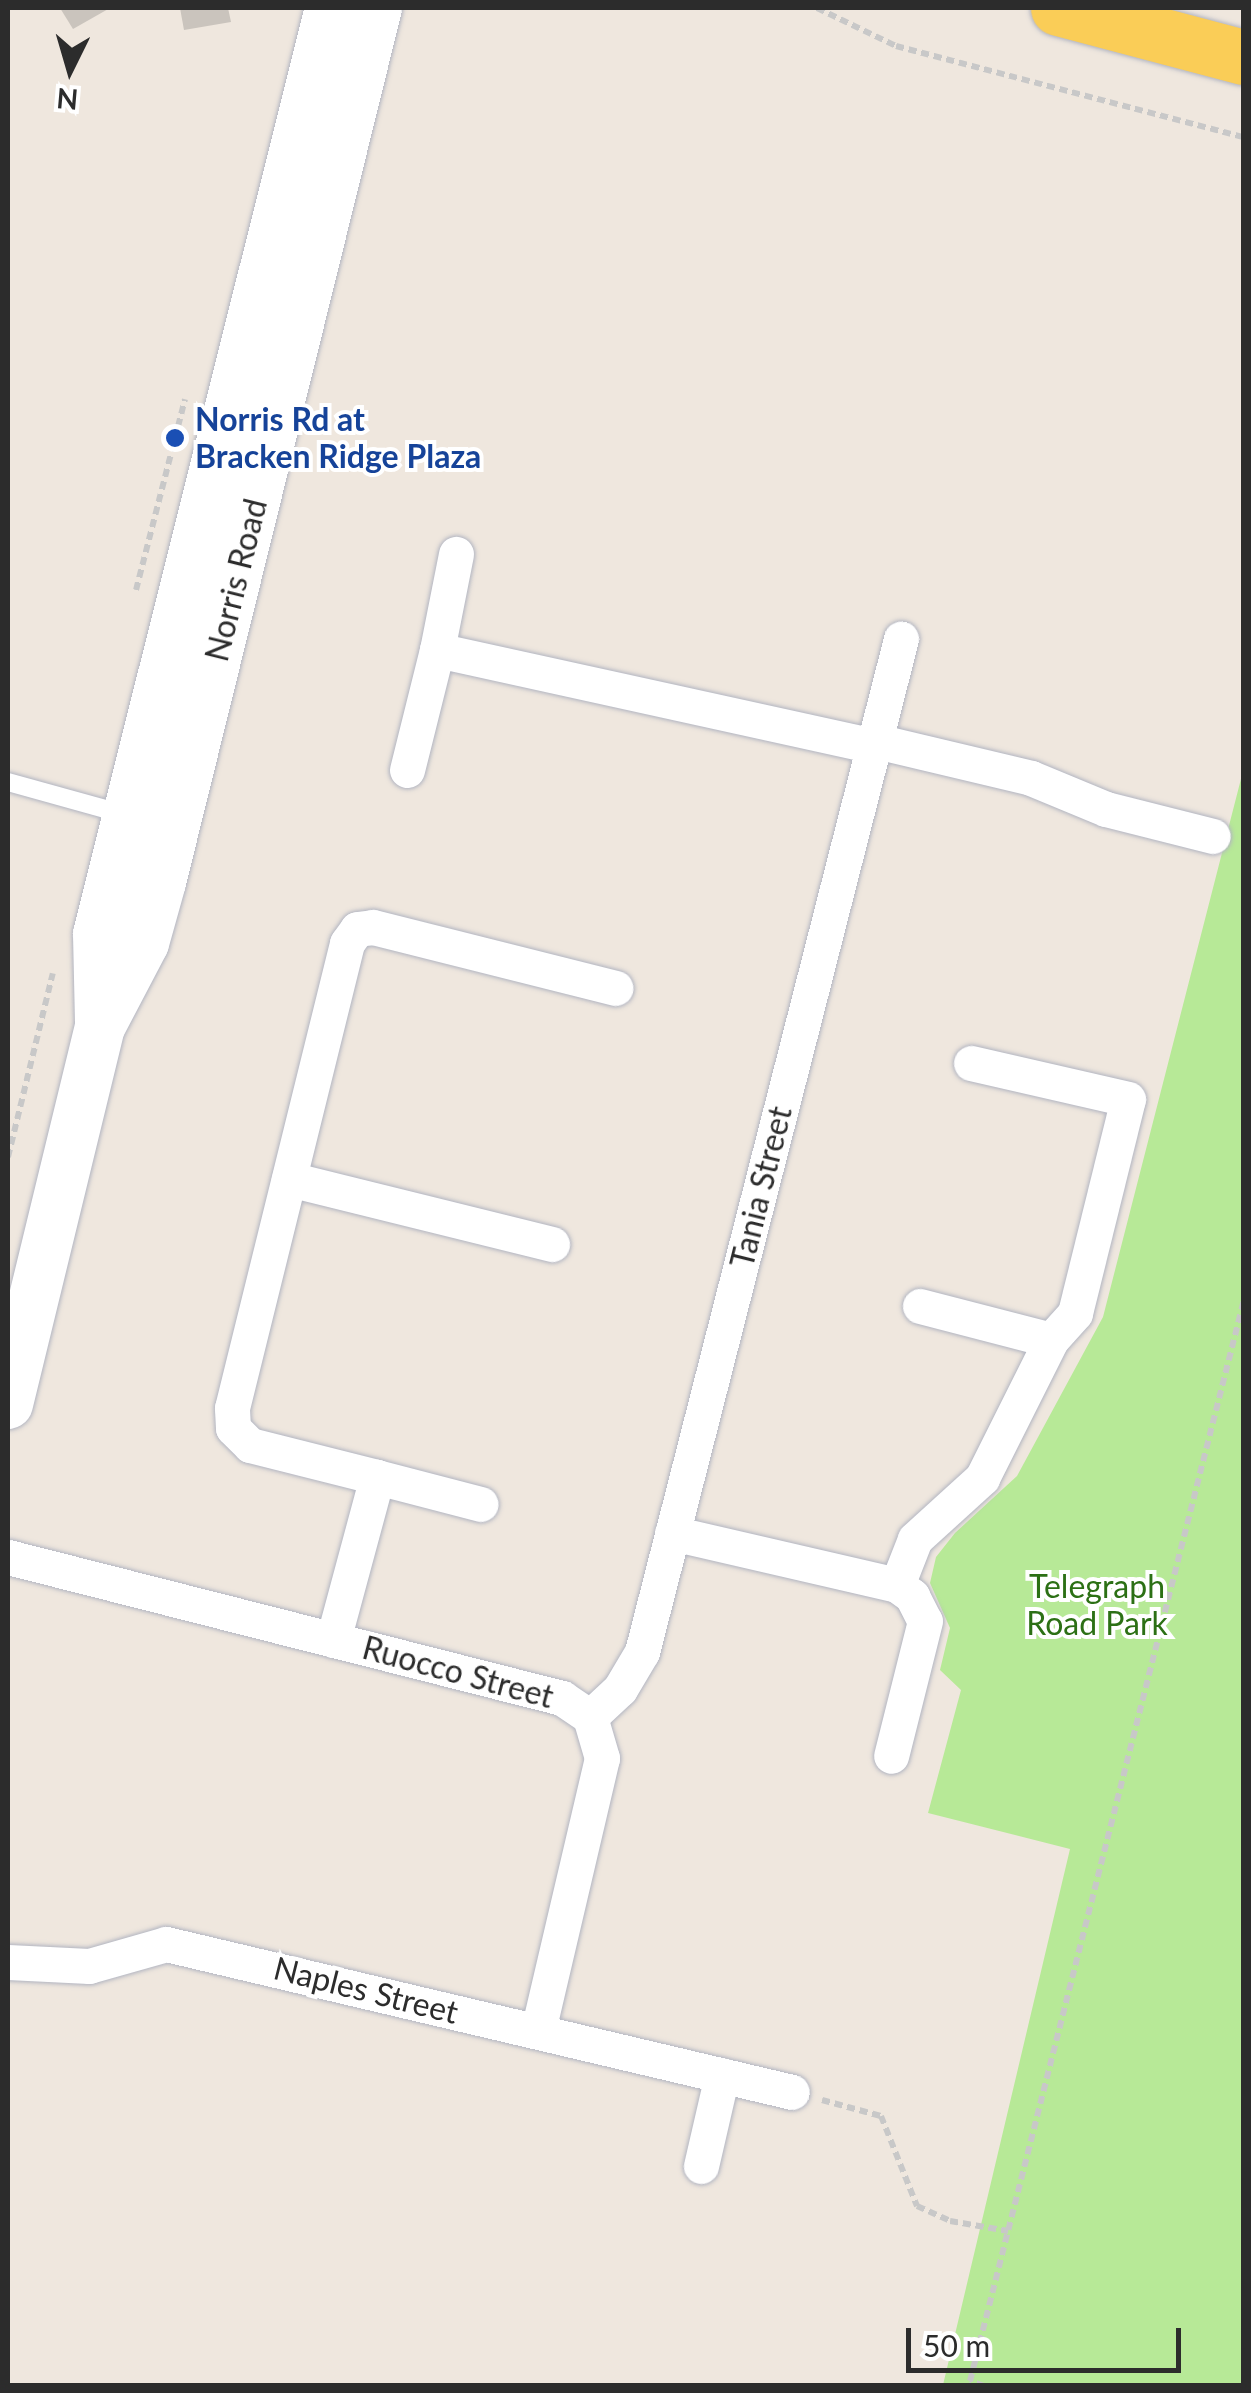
<!DOCTYPE html>
<html>
<head>
<meta charset="utf-8">
<style>
  body { margin:0 }
  #map { position:relative; width:1251px; height:2393px; overflow:hidden; background:#efe7de; font-family:Lato,sans-serif }
  div>[style] { position:absolute }
  .green>* { inset:0; background:#b7e997 }
  .building>* { inset:0; background:#cac4bd }
  .path>* { height:6px; margin-top:-3px; transform-origin:0; background:repeating-linear-gradient(90deg,#c8c8c8 0 8px,transparent 0 13px) }
  .roads { filter:drop-shadow(0 0 2px #b2b5c1) drop-shadow(0 0 2px #b2b5c1) }
  .lane>* { height:18px; margin:-9px; padding:0 9px; transform-origin:9px; border-radius:9px; background:#fff }
  .street>* { height:35px; margin:-17.5px; padding:0 17.5px; transform-origin:17.5px; border-radius:17.5px; background:#fff }
  .secondary>* { height:50px; margin:-25px; padding:0 25px; transform-origin:25px; border-radius:25px; background:#fff }
  .primary>* { height:55px; margin:-27.5px; padding:0 27.5px; transform-origin:27.5px; border-radius:27.5px; background:#facd57 }
  .dots>* { width:28px; height:28px; translate:-50% -50%; box-sizing:border-box; border:5px solid #fff; border-radius:50% }
  span { translate:-50% -50%; white-space:nowrap; text-align:center; line-height:1.15; -webkit-text-stroke:8px #fff; paint-order:stroke }
  .transit-label { font-size:32px; color:#164399; font-weight:700 }
  .left { translate:0 -50%; text-align:left }
  .street-label { font-size:32px; color:#2c2c2c }
  .park-label { font-size:32px; color:#2c7015 }
  .frame { position:absolute; inset:0; border:10px solid #2c2c2c; pointer-events:none }
  .north { position:absolute; left:20px; top:20px; width:100px; height:100px; -webkit-text-stroke:8px #fff; paint-order:stroke; rotate:185deg; font-size:28px; font-weight:700; line-height:40px; text-align:center; color:#2c2c2c }
  .north::after { content:''; display:block; margin:auto; width:35px; height:45px; background:#2c2c2c; clip-path:polygon(50% 0,100% 100%,50% 72%,0 100%) }
  .scale { position:absolute; left:906px; top:2328px; width:275px; height:45px; box-sizing:border-box; border:5px solid #2c2c2c; border-top:0; padding-left:12px; font-size:30px; line-height:35px; white-space:nowrap; color:#2c2c2c; -webkit-text-stroke:8px #fff; paint-order:stroke }
</style>
</head>
<body>
<div id="map">
  <div class="green">
    <div style="clip-path:polygon(1243px 771px,1243px 2385px,943px 2385px,1070px 1849px,928px 1813px,961px 1690px,940px 1670px,950px 1628px,930px 1583px,936px 1557px,955px 1533px,1017px 1476px,1103px 1317px)"></div>
  </div>
  <div class="building">
    <div style="clip-path:polygon(60px 8px,110px 8px,73px 29px)"></div>
    <div style="clip-path:polygon(180px 8px,228px 8px,231px 22px,184px 30px)"></div>
  </div>
  <div class="path">
    <div style="left:817px;top:8px;width:88px;rotate:25.7deg"></div>
    <div style="left:896px;top:46px;width:360px;rotate:14.7deg"></div>
    <div style="left:136px;top:590px;width:197px;rotate:-75.6deg"></div>
    <div style="left:8px;top:1157px;width:189px;rotate:-76.3deg"></div>
    <div style="left:822px;top:2100px;width:61px;rotate:15.2deg"></div>
    <div style="left:881px;top:2116px;width:97px;rotate:68.2deg"></div>
    <div style="left:917px;top:2206px;width:36px;rotate:24deg"></div>
    <div style="left:950px;top:2221px;width:59px;rotate:9.8deg"></div>
    <div style="left:984px;top:2386px;width:15px;rotate:-160deg"></div>
    <div style="left:970px;top:2381px;width:1115px;rotate:-75.78deg"></div>
  </div>
  <div class="roads">
    <div class="lane">
      <div style="left:8px;top:782px;width:119px;rotate:15.5deg"></div>
    </div>
    <div class="street">
      <div style="left:437px;top:650px;width:98px;rotate:-78.8deg"></div>
      <div style="left:876px;top:741px;width:159px;rotate:13.4deg"></div>
      <div style="left:1031px;top:778px;width:81px;rotate:22.5deg"></div>
      <div style="left:1106px;top:809px;width:110px;rotate:14.2deg"></div>
      <div style="left:407px;top:770px;width:124px;rotate:-76deg"></div>
      <div style="left:437px;top:650px;width:448px;rotate:12.4deg"></div>
      <div style="left:289px;top:1179px;width:271px;rotate:13.9deg"></div>
      <div style="left:920px;top:1306px;width:135px;rotate:14.5deg"></div>
      <div style="left:377px;top:1477px;width:107px;rotate:14.6deg"></div>
      <div style="left:672px;top:1533px;width:231px;rotate:13deg"></div>
      <div style="left:897px;top:1585px;width:19px;rotate:36deg"></div>
      <div style="left:912px;top:1596px;width:28px;rotate:63deg"></div>
      <div style="left:925px;top:1621px;width:139px;rotate:104.1deg"></div>
      <div style="left:8px;top:1557px;width:572px;rotate:14.28deg"></div>
      <div style="left:562px;top:1698px;width:34px;rotate:34deg"></div>
      <div style="left:590px;top:1717px;width:43px;rotate:73.7deg"></div>
      <div style="left:602px;top:1758px;width:280px;rotate:103.2deg"></div>
      <div style="left:897px;top:1585px;width:49px;rotate:-68.6deg"></div>
      <div style="left:915px;top:1539px;width:91px;rotate:-42.3deg"></div>
      <div style="left:982px;top:1478px;width:154px;rotate:-63.4deg"></div>
      <div style="left:1051px;top:1340px;width:36px;rotate:-48deg"></div>
      <div style="left:1075px;top:1313px;width:220px;rotate:-76.1deg"></div>
      <div style="left:1128px;top:1099px;width:161px;rotate:-167.1deg"></div>
      <div style="left:333px;top:1640px;width:169px;rotate:-74.9deg"></div>
      <div style="left:377px;top:1477px;width:131px;rotate:-165.9deg"></div>
      <div style="left:250px;top:1445px;width:24px;rotate:-135deg"></div>
      <div style="left:233px;top:1428px;width:20px;rotate:-93deg"></div>
      <div style="left:232px;top:1408px;width:479px;rotate:-76.1deg"></div>
      <div style="left:347px;top:943px;width:17px;rotate:-54deg"></div>
      <div style="left:357px;top:929px;width:16px;rotate:-7deg"></div>
      <div style="left:373px;top:927px;width:250px;rotate:14.1deg"></div>
      <div style="left:590px;top:1717px;width:41px;rotate:-43deg"></div>
      <div style="left:620px;top:1689px;width:43px;rotate:-59.3deg"></div>
      <div style="left:642px;top:1652px;width:1046px;rotate:-75.66deg"></div>
      <div style="left:8px;top:1962px;width:81px;rotate:2.8deg"></div>
      <div style="left:89px;top:1966px;width:80px;rotate:-15.9deg"></div>
      <div style="left:166px;top:1944px;width:643px;rotate:13.3deg"></div>
      <div style="left:701px;top:2166px;width:93px;rotate:-77deg"></div>
    </div>
    <div class="secondary">
      <div style="left:100px;top:1022px;width:88px;rotate:-91.3deg"></div>
      <div style="left:98px;top:934px;width:955px;rotate:-75.93deg"></div>
      <div style="left:8px;top:1404px;width:388px;rotate:-76.3deg"></div>
      <div style="left:100px;top:1027px;width:95px;rotate:-62.4deg"></div>
      <div style="left:144px;top:943px;width:63px;rotate:-74.4deg"></div>
      <div style="left:161px;top:882px;width:900px;rotate:-76.12deg"></div>
    </div>
    <div class="primary">
      <div style="left:1058px;top:8px;width:192px;rotate:14.8deg"></div>
    </div>
  </div>
  <div class="dots">
    <div style="left:175px;top:438px;background:#1a4fb4"></div>
  </div>
  <div class="transit-label">
    <span class="left" style="left:195px;top:438px">Norris Rd at<br>Bracken Ridge Plaza</span>
  </div>
  <div class="street-label">
    <span style="left:236px;top:580px;rotate:-76deg">Norris Road</span>
    <span style="left:761px;top:1187px;rotate:-76deg">Tania Street</span>
    <span style="left:458px;top:1672px;rotate:15deg">Ruocco Street</span>
    <span style="left:366px;top:1990px;rotate:14deg">Naples Street</span>
  </div>
  <div class="park-label">
    <span style="left:1097px;top:1605px">Telegraph<br>Road Park</span>
  </div>
  <div class="frame"></div>
  <div class="north">N</div>
  <div class="scale">50 m</div>
</div>
</body>
</html>
